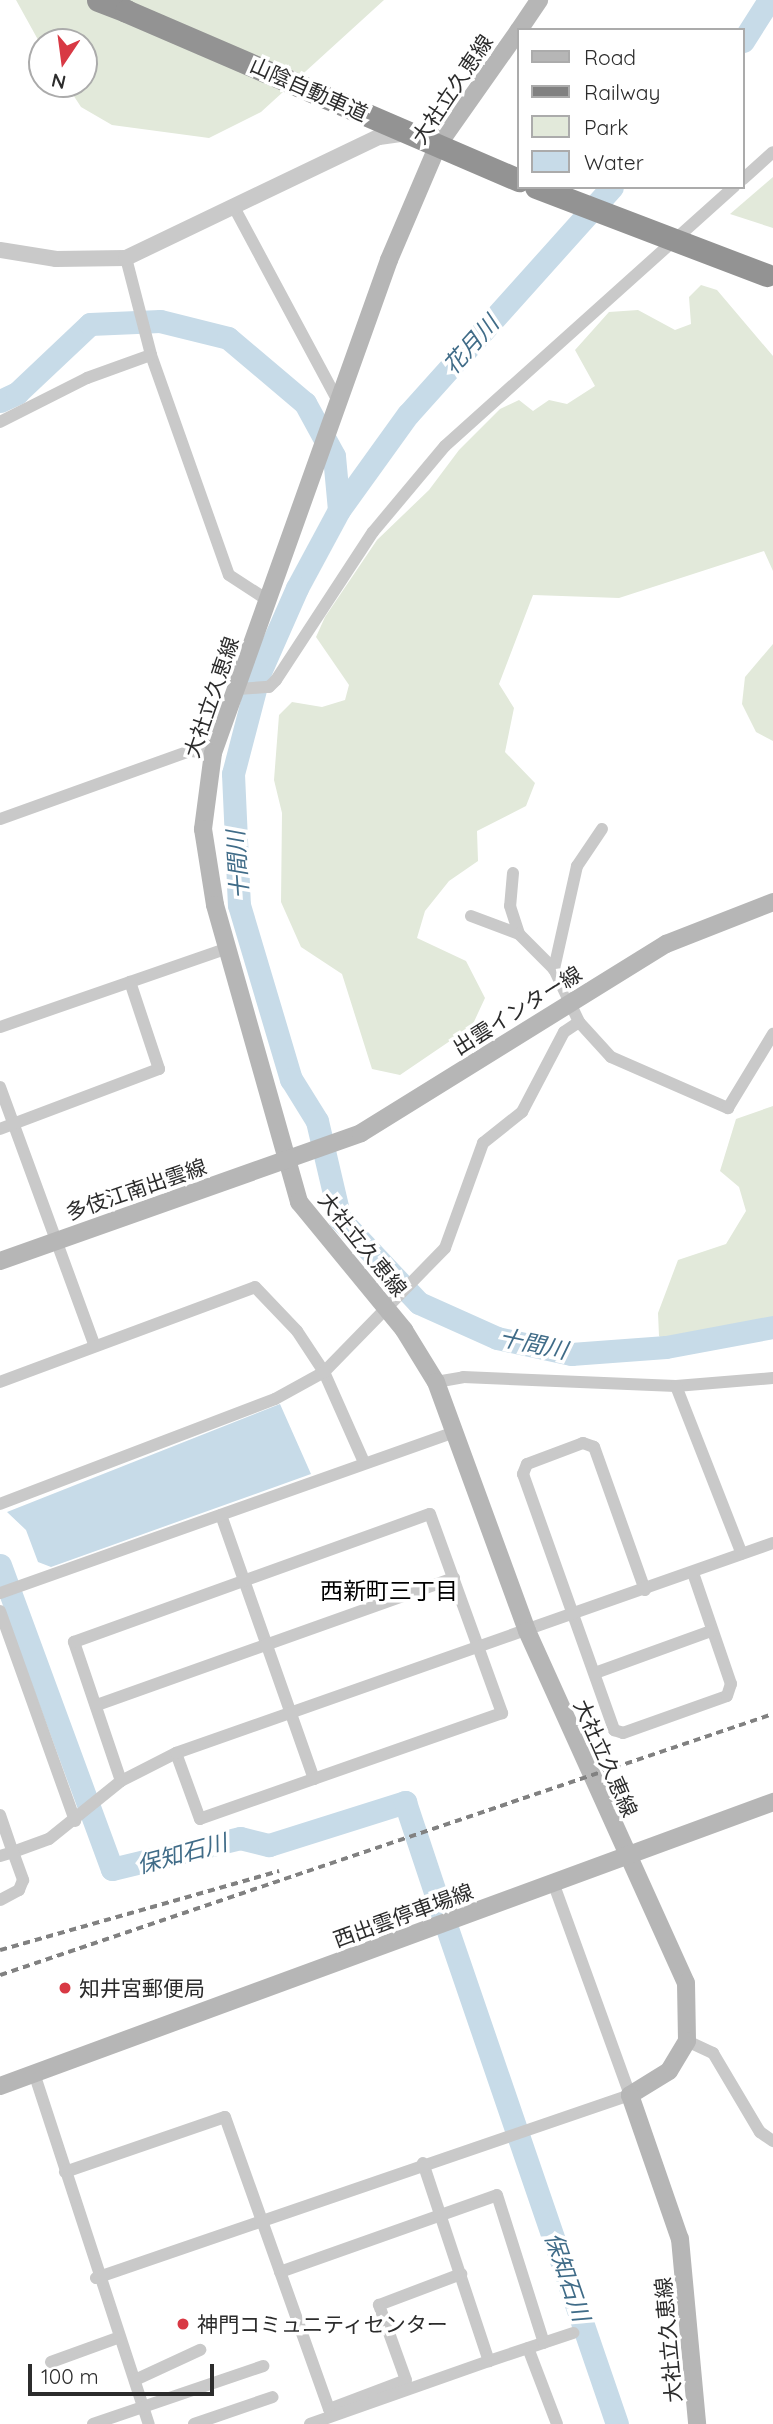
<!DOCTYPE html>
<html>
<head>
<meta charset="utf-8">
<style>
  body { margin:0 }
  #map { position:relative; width:773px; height:2424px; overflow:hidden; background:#fff; font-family:Quicksand,"Noto Sans JP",sans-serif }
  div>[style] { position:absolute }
  .green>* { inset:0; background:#e2e9da }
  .water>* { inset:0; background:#c7dbe8 }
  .river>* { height:23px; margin:-11.5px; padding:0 11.5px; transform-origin:11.5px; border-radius:11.5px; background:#c7dbe8 }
  .minor>* { height:12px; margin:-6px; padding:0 6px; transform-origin:6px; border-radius:6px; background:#c9c9c9 }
  .tertiary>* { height:16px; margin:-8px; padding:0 8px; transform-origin:8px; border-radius:8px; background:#c9c9c9 }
  .secondary>* { height:18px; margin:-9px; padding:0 9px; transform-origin:9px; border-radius:9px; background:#b6b6b6 }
  .motorway>* { height:23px; margin:-11.5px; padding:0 11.5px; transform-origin:11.5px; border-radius:11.5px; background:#939393 }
  .rail>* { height:3.5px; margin-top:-1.75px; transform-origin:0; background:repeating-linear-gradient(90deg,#818181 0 7px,transparent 0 12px) }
  .motorway-bridge>* { height:23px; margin:-11.5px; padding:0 11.5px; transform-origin:11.5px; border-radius:11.5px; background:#939393 }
  .dots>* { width:19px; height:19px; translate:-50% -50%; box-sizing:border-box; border:4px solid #fff; border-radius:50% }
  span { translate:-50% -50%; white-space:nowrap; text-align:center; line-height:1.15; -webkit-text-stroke:7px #fff; paint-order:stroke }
  .street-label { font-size:21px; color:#2c2c2c }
  .poi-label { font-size:21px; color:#2c2c2c }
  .left { translate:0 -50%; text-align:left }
  .water-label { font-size:23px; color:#406c88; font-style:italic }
  .neighbourhood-label { font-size:23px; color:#000 }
  .legend { position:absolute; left:517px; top:28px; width:228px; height:161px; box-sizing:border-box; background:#fff; border:2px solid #ababab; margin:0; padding:9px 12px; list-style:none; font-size:21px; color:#2c2c2c }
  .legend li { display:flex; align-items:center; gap:14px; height:35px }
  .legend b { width:35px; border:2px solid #ababab }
  .north { position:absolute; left:28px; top:28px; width:70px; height:70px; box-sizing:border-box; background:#fff; border:2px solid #ababab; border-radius:50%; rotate:193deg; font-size:19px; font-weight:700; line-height:28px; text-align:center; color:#2c2c2c }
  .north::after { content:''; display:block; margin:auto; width:24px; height:32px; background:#d83944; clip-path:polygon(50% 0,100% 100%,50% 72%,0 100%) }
  .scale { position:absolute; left:28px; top:2364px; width:186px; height:32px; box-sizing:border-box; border:4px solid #2c2c2c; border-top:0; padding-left:9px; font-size:21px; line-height:24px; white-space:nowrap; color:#2c2c2c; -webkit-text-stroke:5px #fff; paint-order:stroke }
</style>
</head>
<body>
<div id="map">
  <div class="green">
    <div style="clip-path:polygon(16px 0,384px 0,261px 112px,209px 138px,112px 125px,81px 107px,66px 84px,84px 84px,84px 42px,42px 42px,42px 47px)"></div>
    <div style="clip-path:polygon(773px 177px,773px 228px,730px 214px)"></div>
    <div style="clip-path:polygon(701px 285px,717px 290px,773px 356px,773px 571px,764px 551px,619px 598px,533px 595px,499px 684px,514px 708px,505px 752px,535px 783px,526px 806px,477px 831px,478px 861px,449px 881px,425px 911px,417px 938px,466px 961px,485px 998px,472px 1026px,400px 1075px,372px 1069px,342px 974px,301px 947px,281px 902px,282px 813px,274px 780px,279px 715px,292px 702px,322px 707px,345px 700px,349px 685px,316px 637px,325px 617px,377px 540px,429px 490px,459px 450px,500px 409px,519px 400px,533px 411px,549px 400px,567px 404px,595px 386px,575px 350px,609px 312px,638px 310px,675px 330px,691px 324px,689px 297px)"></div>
    <div style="clip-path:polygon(773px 644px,773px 741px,756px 732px,742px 704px,745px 677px)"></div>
    <div style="clip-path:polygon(773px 1106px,773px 1336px,677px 1353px,659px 1336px,658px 1313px,678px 1260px,726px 1244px,746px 1211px,739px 1187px,720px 1171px,736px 1119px)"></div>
  </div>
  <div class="water">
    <div style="clip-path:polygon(280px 1404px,311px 1474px,51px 1567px,38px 1562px,26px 1530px,7px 1512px)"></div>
  </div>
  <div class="river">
    <div style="left:743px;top:41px;width:49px;rotate:-57.6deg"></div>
    <div style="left:612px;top:187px;width:305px;rotate:131.9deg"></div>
    <div style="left:408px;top:414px;width:118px;rotate:125.7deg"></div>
    <div style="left:339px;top:510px;width:89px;rotate:118.3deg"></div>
    <div style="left:297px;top:588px;width:94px;rotate:113.8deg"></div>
    <div style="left:259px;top:674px;width:103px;rotate:104.6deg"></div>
    <div style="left:233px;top:774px;width:131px;rotate:87.4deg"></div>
    <div style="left:239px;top:905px;width:182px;rotate:73.4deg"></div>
    <div style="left:291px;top:1079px;width:49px;rotate:58.2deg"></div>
    <div style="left:317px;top:1121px;width:101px;rotate:76.8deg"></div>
    <div style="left:340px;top:1219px;width:115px;rotate:46.8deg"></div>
    <div style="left:419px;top:1303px;width:85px;rotate:24.2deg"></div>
    <div style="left:497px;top:1338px;width:76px;rotate:12.2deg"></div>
    <div style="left:571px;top:1354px;width:95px;rotate:-4.2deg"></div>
    <div style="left:666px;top:1347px;width:109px;rotate:-10.6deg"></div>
    <div style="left:0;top:401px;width:19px;rotate:-25deg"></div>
    <div style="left:17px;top:393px;width:100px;rotate:-43.4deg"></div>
    <div style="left:90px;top:324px;width:70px;rotate:-2.5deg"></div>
    <div style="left:160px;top:321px;width:70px;rotate:14deg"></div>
    <div style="left:228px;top:338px;width:101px;rotate:40.2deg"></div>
    <div style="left:305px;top:403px;width:60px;rotate:61.3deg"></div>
    <div style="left:334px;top:456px;width:54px;rotate:84.7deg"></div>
    <div style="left:0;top:1565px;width:324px;rotate:69.8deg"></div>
    <div style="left:112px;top:1869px;width:132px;rotate:-13.6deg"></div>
    <div style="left:240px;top:1838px;width:30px;rotate:14deg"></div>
    <div style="left:269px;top:1845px;width:143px;rotate:-17.5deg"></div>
    <div style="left:405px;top:1802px;width:120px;rotate:71.6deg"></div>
    <div style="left:448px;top:1931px;width:521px;rotate:71.08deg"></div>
  </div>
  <div class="minor">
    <div style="left:743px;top:179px;width:40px;rotate:-42deg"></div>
    <div style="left:235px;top:209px;width:222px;rotate:61.8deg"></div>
    <div style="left:126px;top:258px;width:100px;rotate:75.5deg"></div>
    <div style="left:151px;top:355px;width:233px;rotate:70.5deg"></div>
    <div style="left:229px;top:575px;width:48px;rotate:33deg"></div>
    <div style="left:0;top:422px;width:97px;rotate:-26.8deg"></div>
    <div style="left:87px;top:378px;width:68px;rotate:-19.8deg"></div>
    <div style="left:238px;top:689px;width:31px;rotate:-4deg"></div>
    <div style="left:269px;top:687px;width:10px;rotate:-45deg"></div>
    <div style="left:276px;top:680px;width:177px;rotate:-56.8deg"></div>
    <div style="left:373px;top:532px;width:112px;rotate:-50.1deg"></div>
    <div style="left:445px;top:446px;width:388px;rotate:-41.9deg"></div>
    <div style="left:0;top:819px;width:202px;rotate:-19.7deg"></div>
    <div style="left:190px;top:751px;width:23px;rotate:5deg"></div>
    <div style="left:602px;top:829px;width:45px;rotate:124deg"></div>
    <div style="left:577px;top:866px;width:106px;rotate:102.6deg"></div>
    <div style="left:554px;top:969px;width:59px;rotate:64.7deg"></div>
    <div style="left:579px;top:1022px;width:47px;rotate:47.6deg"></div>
    <div style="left:611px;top:1057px;width:128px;rotate:23.6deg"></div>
    <div style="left:728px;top:1108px;width:87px;rotate:-58.7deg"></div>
    <div style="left:513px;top:873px;width:33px;rotate:95deg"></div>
    <div style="left:510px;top:906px;width:29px;rotate:72deg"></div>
    <div style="left:471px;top:916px;width:51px;rotate:20.6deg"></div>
    <div style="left:519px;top:934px;width:49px;rotate:45deg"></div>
    <div style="left:0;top:1027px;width:241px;rotate:-19.1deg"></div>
    <div style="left:0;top:1087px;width:276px;rotate:69.9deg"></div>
    <div style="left:0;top:1129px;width:170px;rotate:-20.7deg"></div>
    <div style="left:159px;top:1069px;width:92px;rotate:-108.4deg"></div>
    <div style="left:0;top:1382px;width:272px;rotate:-20.4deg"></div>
    <div style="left:255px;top:1287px;width:61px;rotate:46.3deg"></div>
    <div style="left:297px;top:1331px;width:49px;rotate:56.6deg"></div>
    <div style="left:324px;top:1372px;width:96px;rotate:66.1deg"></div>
    <div style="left:436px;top:1382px;width:27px;rotate:-10deg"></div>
    <div style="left:463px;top:1377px;width:213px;rotate:2.4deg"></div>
    <div style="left:676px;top:1386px;width:97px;rotate:-4.7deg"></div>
    <div style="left:676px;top:1386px;width:180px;rotate:68.6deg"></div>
    <div style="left:0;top:1504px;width:294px;rotate:-20.9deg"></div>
    <div style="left:275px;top:1399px;width:56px;rotate:-28.9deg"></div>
    <div style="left:324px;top:1372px;width:173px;rotate:-45.7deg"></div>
    <div style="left:445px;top:1248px;width:112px;rotate:-70.1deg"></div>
    <div style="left:483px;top:1143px;width:50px;rotate:-38.5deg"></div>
    <div style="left:522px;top:1112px;width:90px;rotate:-62.3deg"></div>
    <div style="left:564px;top:1032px;width:18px;rotate:-34deg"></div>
    <div style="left:221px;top:1515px;width:280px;rotate:70.6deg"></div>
    <div style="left:645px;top:1590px;width:152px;rotate:-109.6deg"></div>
    <div style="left:594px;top:1447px;width:12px;rotate:-160deg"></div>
    <div style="left:583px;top:1443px;width:60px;rotate:159.4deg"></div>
    <div style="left:527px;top:1464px;width:11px;rotate:112deg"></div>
    <div style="left:523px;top:1474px;width:272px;rotate:70.4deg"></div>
    <div style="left:614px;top:1730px;width:9px;rotate:18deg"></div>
    <div style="left:623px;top:1733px;width:110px;rotate:-19.6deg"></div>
    <div style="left:727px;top:1696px;width:13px;rotate:-72deg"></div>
    <div style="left:731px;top:1684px;width:117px;rotate:-108.9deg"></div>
    <div style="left:0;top:1593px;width:482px;rotate:-19.5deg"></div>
    <div style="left:0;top:1611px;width:223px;rotate:70.3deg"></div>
    <div style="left:595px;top:1673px;width:123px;rotate:-19.9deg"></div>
    <div style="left:97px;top:1705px;width:379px;rotate:-19.6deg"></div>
    <div style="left:121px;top:1781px;width:147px;rotate:-108.7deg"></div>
    <div style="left:74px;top:1642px;width:378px;rotate:-19.8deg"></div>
    <div style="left:430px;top:1514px;width:212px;rotate:70.1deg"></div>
    <div style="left:502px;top:1713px;width:320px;rotate:160.7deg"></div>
    <div style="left:200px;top:1819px;width:70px;rotate:-110deg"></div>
    <div style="left:0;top:1815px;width:39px;rotate:71deg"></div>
    <div style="left:13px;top:1852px;width:38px;rotate:-20deg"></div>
    <div style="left:49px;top:1839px;width:92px;rotate:-38.9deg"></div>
    <div style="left:121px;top:1781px;width:62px;rotate:-27deg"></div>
    <div style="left:176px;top:1753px;width:633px;rotate:-19.38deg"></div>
    <div style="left:0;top:1856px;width:14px;rotate:-17deg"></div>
    <div style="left:13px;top:1852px;width:30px;rotate:70deg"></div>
    <div style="left:23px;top:1880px;width:11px;rotate:112deg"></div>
    <div style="left:19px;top:1890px;width:21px;rotate:152deg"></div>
    <div style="left:687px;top:2041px;width:29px;rotate:25deg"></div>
    <div style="left:713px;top:2053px;width:92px;rotate:59.3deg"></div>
    <div style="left:760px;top:2132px;width:16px;rotate:35deg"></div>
    <div style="left:34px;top:2073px;width:369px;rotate:71.9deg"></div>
    <div style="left:423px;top:2163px;width:209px;rotate:71.6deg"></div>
    <div style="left:489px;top:2361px;width:89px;rotate:-18.4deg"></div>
    <div style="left:65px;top:2172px;width:169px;rotate:-19deg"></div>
    <div style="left:225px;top:2117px;width:310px;rotate:70.4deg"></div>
    <div style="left:329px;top:2409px;width:82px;rotate:-20.6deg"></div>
    <div style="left:406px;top:2380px;width:80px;rotate:-109.8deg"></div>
    <div style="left:379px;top:2305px;width:88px;rotate:-20.7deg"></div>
    <div style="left:280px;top:2272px;width:230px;rotate:-19.5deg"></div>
    <div style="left:497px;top:2195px;width:155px;rotate:72.4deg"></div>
    <div style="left:96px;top:2278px;width:564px;rotate:-18.92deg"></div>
    <div style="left:630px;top:2095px;width:223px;rotate:-109.9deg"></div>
    <div style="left:528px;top:2348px;width:81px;rotate:69.1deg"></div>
    <div style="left:51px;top:2362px;width:73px;rotate:-19.9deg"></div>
    <div style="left:135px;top:2380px;width:72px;rotate:-24.8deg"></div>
    <div style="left:93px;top:2424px;width:180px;rotate:-18.8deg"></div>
    <div style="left:194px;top:2424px;width:83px;rotate:-18.9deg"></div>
    <div style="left:310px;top:2424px;width:190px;rotate:-19.4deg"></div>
  </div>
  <div class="tertiary">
    <div style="left:0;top:250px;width:57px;rotate:9.1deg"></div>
    <div style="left:56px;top:259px;width:70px;rotate:-0.8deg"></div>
    <div style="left:126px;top:258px;width:280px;rotate:-25.6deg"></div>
    <div style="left:379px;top:137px;width:27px;rotate:-8deg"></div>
  </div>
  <div class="secondary">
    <div style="left:519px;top:30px;width:141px;rotate:125.2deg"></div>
    <div style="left:438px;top:145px;width:125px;rotate:113.1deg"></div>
    <div style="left:389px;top:260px;width:523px;rotate:109.65deg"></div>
    <div style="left:213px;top:753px;width:77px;rotate:97.5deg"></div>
    <div style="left:203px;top:829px;width:77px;rotate:81deg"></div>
    <div style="left:215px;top:905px;width:309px;rotate:74.2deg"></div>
    <div style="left:299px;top:1202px;width:166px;rotate:50.6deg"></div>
    <div style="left:404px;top:1330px;width:61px;rotate:58.4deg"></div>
    <div style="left:436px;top:1382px;width:265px;rotate:69.9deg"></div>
    <div style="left:527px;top:1631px;width:386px;rotate:65.7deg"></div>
    <div style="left:686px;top:1983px;width:58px;rotate:89deg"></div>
    <div style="left:687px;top:2041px;width:35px;rotate:121deg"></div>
    <div style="left:669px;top:2071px;width:46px;rotate:148.4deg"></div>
    <div style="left:630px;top:2095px;width:152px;rotate:70.9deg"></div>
    <div style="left:680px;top:2239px;width:186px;rotate:84.7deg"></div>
    <div style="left:519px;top:30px;width:36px;rotate:-56deg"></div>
    <div style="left:0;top:1261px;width:383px;rotate:-19.5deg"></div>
    <div style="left:361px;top:1133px;width:359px;rotate:-31.8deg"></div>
    <div style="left:666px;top:944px;width:115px;rotate:-21.4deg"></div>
    <div style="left:0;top:2086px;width:824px;rotate:-20.17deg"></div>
  </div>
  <div class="motorway">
    <div style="left:98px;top:0;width:30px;rotate:21deg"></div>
  </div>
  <div class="rail">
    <div style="left:0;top:1950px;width:290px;rotate:-15.8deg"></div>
    <div style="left:0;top:1975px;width:816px;rotate:-18.66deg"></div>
  </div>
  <div class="motorway-bridge">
    <div style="left:126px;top:11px;width:428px;rotate:23.3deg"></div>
    <div style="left:536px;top:187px;width:247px;rotate:20.9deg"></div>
  </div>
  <div class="dots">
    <div style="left:65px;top:1988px;background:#d83944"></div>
    <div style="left:183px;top:2324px;background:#d83944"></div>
  </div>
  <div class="street-label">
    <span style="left:309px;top:89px;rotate:24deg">山陰自動車道</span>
    <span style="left:452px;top:89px;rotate:-56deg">大社立久恵線</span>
    <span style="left:211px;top:697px;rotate:-71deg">大社立久恵線</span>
    <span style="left:517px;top:1010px;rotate:-32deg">出雲インター線</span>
    <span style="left:136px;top:1189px;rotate:-19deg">多伎江南出雲線</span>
    <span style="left:363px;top:1244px;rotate:51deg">大社立久恵線</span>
    <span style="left:606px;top:1758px;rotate:66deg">大社立久恵線</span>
    <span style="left:403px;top:1915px;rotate:-20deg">西出雲停車場線</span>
    <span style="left:668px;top:2340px;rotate:-95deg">大社立久恵線</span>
  </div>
  <div class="poi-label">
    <span class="left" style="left:79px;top:1988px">知井宮郵便局</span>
    <span class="left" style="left:197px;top:2324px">神門コミュニティセンター</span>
  </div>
  <div class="water-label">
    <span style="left:471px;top:345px;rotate:-48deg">花月川</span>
    <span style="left:238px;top:865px;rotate:-94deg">十間川</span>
    <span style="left:533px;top:1344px;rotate:12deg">十間川</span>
    <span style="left:182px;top:1854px;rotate:-15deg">保知石川</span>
    <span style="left:567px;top:2277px;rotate:71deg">保知石川</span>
  </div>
  <div class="neighbourhood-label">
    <span style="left:389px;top:1591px">西新町三丁目</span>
  </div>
  <ul class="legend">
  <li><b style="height:9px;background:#b6b6b6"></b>Road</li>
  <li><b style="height:9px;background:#818181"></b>Railway</li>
  <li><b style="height:19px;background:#e2e9da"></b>Park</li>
  <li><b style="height:19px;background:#c7dbe8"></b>Water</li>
  </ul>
  <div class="north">N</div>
  <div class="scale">100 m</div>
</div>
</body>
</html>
